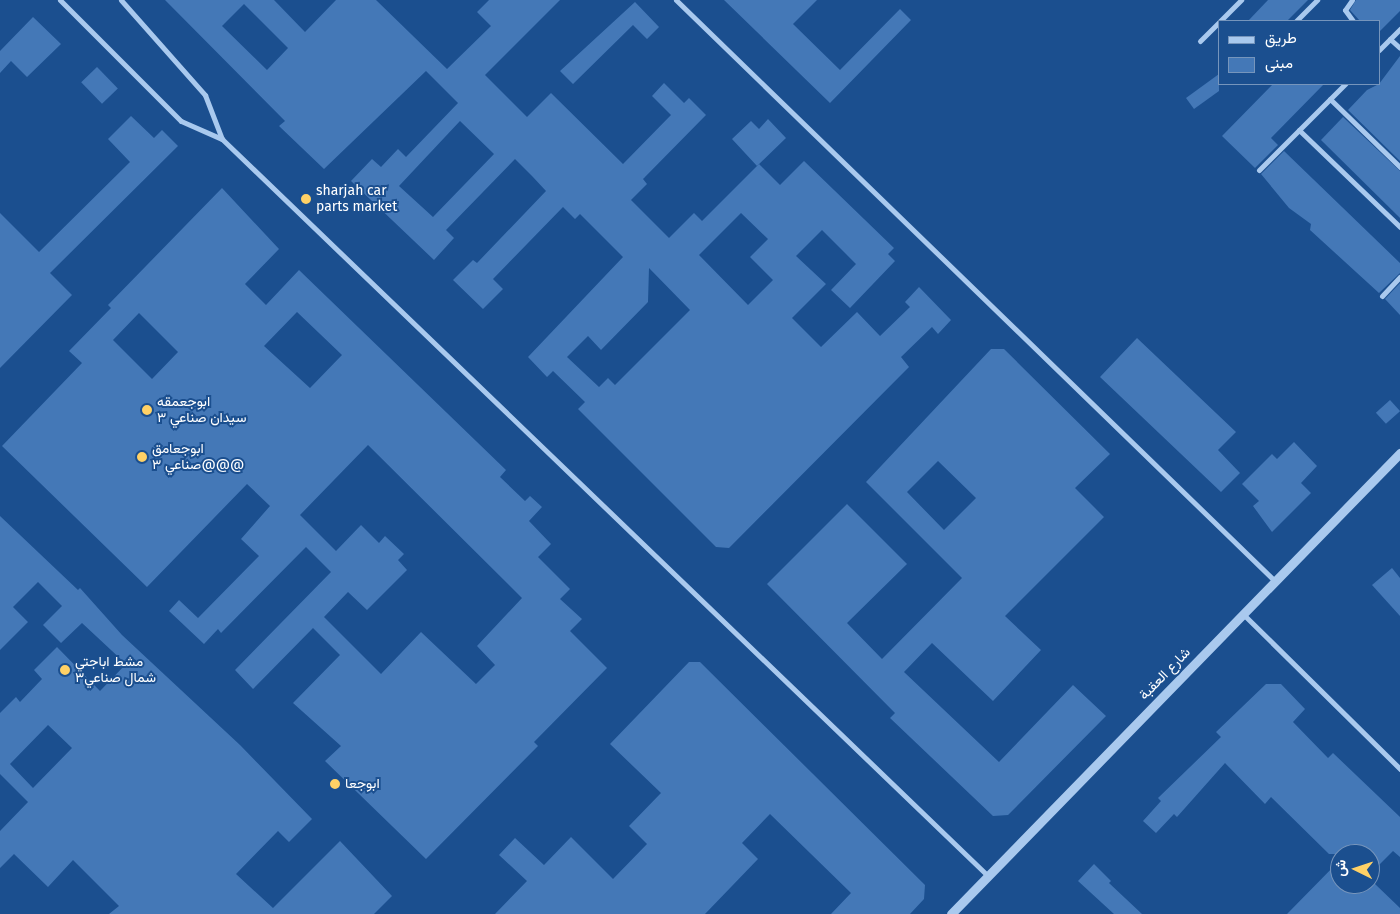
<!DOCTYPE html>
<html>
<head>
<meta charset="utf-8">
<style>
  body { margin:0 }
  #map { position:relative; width:1400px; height:914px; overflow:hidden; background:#1b4f8f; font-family:"Fira Sans",Vazirmatn,sans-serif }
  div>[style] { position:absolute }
  .building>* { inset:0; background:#4478b7; transform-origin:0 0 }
  .minor>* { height:5px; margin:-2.5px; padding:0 2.5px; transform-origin:2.5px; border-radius:2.5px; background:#a9c9ee }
  .tertiary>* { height:9px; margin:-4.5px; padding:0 4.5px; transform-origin:4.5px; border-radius:4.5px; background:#a9c9ee }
  .dots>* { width:14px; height:14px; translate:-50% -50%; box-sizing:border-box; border:2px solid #1b4f8f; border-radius:50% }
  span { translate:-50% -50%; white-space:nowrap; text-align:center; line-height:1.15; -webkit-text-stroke:4px #1b4f8f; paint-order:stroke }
  .poi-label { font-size:14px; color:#fff }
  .left { translate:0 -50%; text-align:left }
  .street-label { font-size:14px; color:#fff }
  .legend { position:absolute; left:1218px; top:20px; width:162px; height:65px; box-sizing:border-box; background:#1b4f8f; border:1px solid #7695bc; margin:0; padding:6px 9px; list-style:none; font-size:15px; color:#fff }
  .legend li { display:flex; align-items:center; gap:10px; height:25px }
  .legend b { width:25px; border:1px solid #7695bc }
  .north { position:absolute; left:1330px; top:844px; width:50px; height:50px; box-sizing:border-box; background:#1b4f8f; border:1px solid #7695bc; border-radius:50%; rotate:274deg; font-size:14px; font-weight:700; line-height:20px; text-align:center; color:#fff }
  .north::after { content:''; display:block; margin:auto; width:18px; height:22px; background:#ffd166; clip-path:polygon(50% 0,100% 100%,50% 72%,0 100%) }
</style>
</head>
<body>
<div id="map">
  <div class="building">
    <div style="clip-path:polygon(evenodd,165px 0,274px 0,305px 32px,336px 0,376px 0,447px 69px,491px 26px,477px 12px,489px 0,560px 0,485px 75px,527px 117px,551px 93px,623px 164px,671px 115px,652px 96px,664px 83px,684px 103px,689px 98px,706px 115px,643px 179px,647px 184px,631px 200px,669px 238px,694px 213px,702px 221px,759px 164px,780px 185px,804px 161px,894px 248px,888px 254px,895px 261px,850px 308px,831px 290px,856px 264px,822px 230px,796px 256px,826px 284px,792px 318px,821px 347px,857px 312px,880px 336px,910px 307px,905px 302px,919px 287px,951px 320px,938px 334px,932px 327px,901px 357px,909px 367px,729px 548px,716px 547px,578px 409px,585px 402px,553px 371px,547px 377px,528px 357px,623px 257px,580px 214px,575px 219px,563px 207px,493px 279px,503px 289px,483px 309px,453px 280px,473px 260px,477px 263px,546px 191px,532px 176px,515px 159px,446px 230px,454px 238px,434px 260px,351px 181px,372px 159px,381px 167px,398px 149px,406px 157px,458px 103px,426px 71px,324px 169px,279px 126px,285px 121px,165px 0,244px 4px,288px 48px,267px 70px,222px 26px,244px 4px,165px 0,460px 121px,494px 154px,433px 217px,399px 186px,460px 121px,165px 0,741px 213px,768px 239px,750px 257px,773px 280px,748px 305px,699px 255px,741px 213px,165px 0,649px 268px,690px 310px,615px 385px,608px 378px,599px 387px,567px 357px,588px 336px,601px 350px,648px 302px,649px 268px)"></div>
    <div style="clip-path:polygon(724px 0,817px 0,793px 24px,840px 70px,900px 9px,911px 20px,830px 103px)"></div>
    <div style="clip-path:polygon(1268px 0,1308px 0,1287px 21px,1248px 21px)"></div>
    <div style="clip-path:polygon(1356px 0,1400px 0,1400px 11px,1379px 32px,1379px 21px,1360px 21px,1350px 10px)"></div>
    <div style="clip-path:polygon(635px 2px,659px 27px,647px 39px,633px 25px,573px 84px,560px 71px)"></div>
    <div style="clip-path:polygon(33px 17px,61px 44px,27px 77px,11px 61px,0 73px,0 51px)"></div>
    <div style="clip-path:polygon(1400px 56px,1400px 161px,1348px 110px,1367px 90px,1379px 84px)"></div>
    <div style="left:97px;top:67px;width:30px;height:22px;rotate:46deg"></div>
    <div style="clip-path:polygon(1219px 74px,1219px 91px,1194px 109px,1186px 98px)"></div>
    <div style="clip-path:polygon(1273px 84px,1324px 84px,1271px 138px,1278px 145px,1255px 168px,1222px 136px)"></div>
    <div style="clip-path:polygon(131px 116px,154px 138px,162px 130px,178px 146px,50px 273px,72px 295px,0 368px,0 213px,39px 252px,130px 162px,108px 139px)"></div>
    <div style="clip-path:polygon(1343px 117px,1400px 171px,1400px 218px,1321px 140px)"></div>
    <div style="clip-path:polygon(768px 119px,786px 138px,757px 166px,732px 139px,751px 121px,759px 129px)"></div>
    <div style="clip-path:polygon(1284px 151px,1400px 263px,1400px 273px,1379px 293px,1310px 230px,1311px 224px,1289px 208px,1261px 174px)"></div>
    <div style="clip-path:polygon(evenodd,222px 188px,279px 249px,245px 284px,266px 305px,299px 270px,506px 470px,500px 477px,525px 501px,530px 496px,542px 507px,529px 521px,551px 544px,538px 557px,570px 589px,560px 599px,582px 619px,570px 631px,607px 668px,534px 742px,538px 746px,426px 859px,325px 761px,341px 746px,293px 703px,340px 655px,313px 628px,253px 689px,235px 670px,331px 572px,306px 547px,221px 633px,218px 629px,204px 644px,169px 611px,179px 600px,198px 618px,259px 556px,241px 539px,270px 506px,247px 484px,147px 587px,2px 446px,82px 363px,69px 351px,111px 308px,108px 305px,222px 188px,297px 312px,342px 355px,310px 388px,264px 346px,297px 312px,222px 188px,139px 313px,178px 352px,152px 379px,113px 340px,139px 313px,222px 188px,368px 445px,522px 598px,477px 646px,495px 665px,476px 684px,421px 632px,381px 674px,324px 617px,348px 592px,367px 610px,407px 570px,398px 560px,404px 554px,385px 536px,379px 543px,361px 525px,336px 551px,300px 515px,368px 445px)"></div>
    <div style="clip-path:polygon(1400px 283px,1400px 315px,1385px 299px)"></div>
    <div style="clip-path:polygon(1137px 338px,1236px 432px,1218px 450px,1240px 473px,1221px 492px,1100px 377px)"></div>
    <div style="clip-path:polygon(evenodd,991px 349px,1004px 349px,1110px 454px,1075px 488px,1104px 517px,1005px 616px,1041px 650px,993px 701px,932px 643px,904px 672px,999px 762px,1073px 685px,1106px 716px,1008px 815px,993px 816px,890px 718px,895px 713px,767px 584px,847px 504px,907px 564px,847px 623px,882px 659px,962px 578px,866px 482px,991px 349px,938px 461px,976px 498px,944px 530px,907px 492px,938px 461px)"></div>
    <div style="left:1390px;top:400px;width:15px;height:19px;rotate:48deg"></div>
    <div style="clip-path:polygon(1294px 442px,1317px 466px,1301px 483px,1311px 493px,1272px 532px,1253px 506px,1259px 501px,1242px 484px,1272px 454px,1277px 459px)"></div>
    <div style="clip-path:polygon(evenodd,0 516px,78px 590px,80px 588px,122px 635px,240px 745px,312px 819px,289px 842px,278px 831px,236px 874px,273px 908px,340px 841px,392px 896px,374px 914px,109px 914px,119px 906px,73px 860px,48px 887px,14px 854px,0 868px,0 831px,28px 802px,0 774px,0 713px,16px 697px,20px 702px,42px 679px,34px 670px,57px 647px,100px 691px,126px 664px,82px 623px,61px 643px,43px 625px,62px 606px,38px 582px,13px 607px,28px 622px,0 650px,0 516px,48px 725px,72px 748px,33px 788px,10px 764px,48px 725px)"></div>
    <div style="clip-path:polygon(1392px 568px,1400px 578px,1400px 616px,1372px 585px)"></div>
    <div style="clip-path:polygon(689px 662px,700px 662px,925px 885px,924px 899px,910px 914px,831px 914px,851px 893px,770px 814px,742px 843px,758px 859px,705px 914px,495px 914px,527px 881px,499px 855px,515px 838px,544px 865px,571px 837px,613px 879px,647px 844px,629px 826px,661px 793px,610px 744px)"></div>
    <div style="clip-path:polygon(1266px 684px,1281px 684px,1305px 709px,1293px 722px,1328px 758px,1333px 753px,1400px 817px,1400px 857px,1393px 851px,1370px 874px,1370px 854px,1329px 854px,1271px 797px,1265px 804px,1225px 763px,1177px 817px,1174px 814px,1156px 833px,1143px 821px,1161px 801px,1158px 798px,1221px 737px,1216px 732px)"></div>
    <div style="clip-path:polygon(1340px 860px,1340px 884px,1375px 884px,1400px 908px,1400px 914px,1287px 914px)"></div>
    <div style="clip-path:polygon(1094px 864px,1111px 881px,1109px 883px,1142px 914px,1114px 914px,1078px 881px)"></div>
  </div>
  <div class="minor">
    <div style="left:60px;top:0;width:171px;rotate:45deg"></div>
    <div style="left:181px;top:121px;width:45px;rotate:23.7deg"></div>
    <div style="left:222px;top:139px;width:1063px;rotate:43.89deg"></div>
    <div style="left:121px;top:0;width:127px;rotate:48.5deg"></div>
    <div style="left:205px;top:95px;width:47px;rotate:68.9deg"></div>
    <div style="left:676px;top:0;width:834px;rotate:44.13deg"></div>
    <div style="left:1352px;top:0;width:12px;rotate:125deg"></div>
    <div style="left:1345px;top:10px;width:14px;rotate:54deg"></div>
    <div style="left:1220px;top:21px;width:30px;rotate:-45deg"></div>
    <div style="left:1296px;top:21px;width:30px;rotate:-45deg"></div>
    <div style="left:1390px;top:39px;width:13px;rotate:42deg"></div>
    <div style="left:1200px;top:41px;width:27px;rotate:-45deg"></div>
    <div style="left:1379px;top:50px;width:30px;rotate:-45deg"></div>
    <div style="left:1330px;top:99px;width:98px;rotate:44.2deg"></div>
    <div style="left:1299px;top:130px;width:140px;rotate:43.8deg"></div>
    <div style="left:1259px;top:170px;width:122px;rotate:-45deg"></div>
    <div style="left:1382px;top:296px;width:26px;rotate:-47deg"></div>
    <div style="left:1243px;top:614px;width:221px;rotate:44.6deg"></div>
  </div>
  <div class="tertiary">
    <div style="left:951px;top:914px;width:644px;rotate:-45.76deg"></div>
  </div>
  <div class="dots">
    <div style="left:306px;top:199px;background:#ffd166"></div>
    <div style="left:147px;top:410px;background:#ffd166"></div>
    <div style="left:142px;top:457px;background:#ffd166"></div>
    <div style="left:65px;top:670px;background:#ffd166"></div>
    <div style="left:335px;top:784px;background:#ffd166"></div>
  </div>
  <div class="poi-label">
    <span class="left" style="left:316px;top:199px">sharjah car<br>parts market</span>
    <span class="left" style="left:157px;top:410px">ابوجعمقه<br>سيدان صناعي ٣</span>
    <span class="left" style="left:152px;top:457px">ابوجعامق<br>صناعي ٣@@@</span>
    <span class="left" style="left:75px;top:670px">مشط اباجتي<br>شمال صناعي٣</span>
    <span class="left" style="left:345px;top:784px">ابوجعا</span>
  </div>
  <div class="street-label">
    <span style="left:1165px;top:674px;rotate:-46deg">شارع العقبة</span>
  </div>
  <ul class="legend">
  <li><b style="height:6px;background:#a9c9ee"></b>طريق</li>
  <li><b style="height:14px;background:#4478b7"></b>مبنى</li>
  </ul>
  <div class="north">ش</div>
</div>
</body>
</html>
